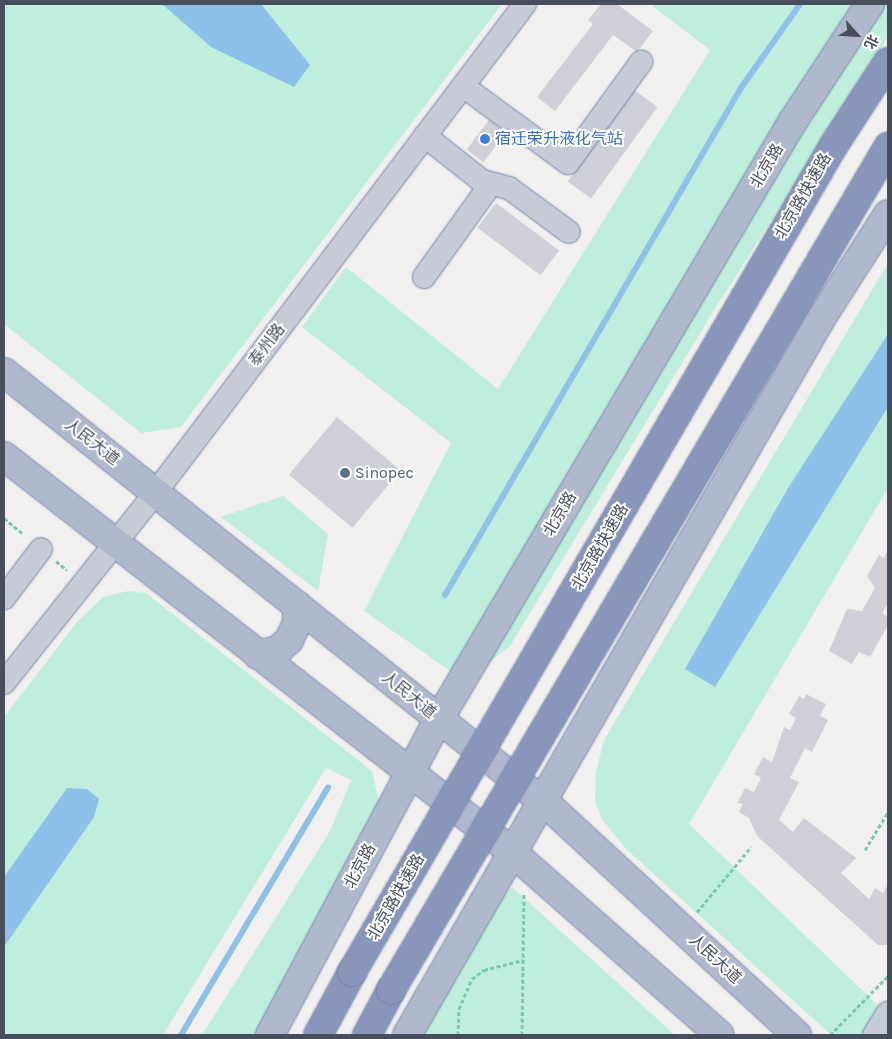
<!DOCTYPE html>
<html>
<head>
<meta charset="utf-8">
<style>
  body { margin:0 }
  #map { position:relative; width:892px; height:1039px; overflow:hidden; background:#f2f0ef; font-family:Karla,"Noto Sans SC",sans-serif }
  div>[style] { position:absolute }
  .green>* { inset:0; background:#bfeedc }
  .water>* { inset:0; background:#8ec1e9 }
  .stream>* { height:6px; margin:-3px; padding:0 3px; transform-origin:3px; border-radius:3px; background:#8ec1e9 }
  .building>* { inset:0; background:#cfd0d7; transform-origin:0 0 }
  .path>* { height:3px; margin-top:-1.5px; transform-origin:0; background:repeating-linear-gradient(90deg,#78cab4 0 4px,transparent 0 6.5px) }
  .roads { filter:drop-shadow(0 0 1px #7481a8) drop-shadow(0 0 1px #7481a8) }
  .minor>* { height:22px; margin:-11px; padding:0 11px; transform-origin:11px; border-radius:11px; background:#c6cbd6 }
  .major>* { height:28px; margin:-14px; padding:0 14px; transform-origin:14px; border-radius:14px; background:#b0b8cd }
  .highway>* { height:28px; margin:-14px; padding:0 14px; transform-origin:14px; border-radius:14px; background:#8996bc }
  .bridges { filter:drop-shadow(0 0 1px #7481a8) drop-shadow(0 0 1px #7481a8) }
  .highway-bridge>* { height:28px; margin:-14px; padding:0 14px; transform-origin:14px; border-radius:14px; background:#8996bc }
  .dots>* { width:14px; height:14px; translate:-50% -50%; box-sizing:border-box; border:2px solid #fff; border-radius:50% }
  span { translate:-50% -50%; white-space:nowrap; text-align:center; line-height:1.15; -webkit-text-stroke:4px #fff; paint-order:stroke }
  .shop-label { font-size:16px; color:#366cbe }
  .left { translate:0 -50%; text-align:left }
  .street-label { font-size:16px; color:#484e5c }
  .service-label { font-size:16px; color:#4e5e75 }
  .frame { position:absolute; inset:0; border:5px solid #484e5c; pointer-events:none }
  .north { position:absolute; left:832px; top:10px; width:50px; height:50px; -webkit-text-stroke:4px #fff; paint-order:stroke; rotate:116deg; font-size:14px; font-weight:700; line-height:20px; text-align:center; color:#484e5c }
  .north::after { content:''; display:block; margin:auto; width:18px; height:22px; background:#484e5c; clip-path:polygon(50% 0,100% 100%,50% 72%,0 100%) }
</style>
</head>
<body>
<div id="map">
  <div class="green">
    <div style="clip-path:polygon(4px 4px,502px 4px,181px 427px,141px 433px,4px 324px)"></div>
    <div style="clip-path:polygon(650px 4px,888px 4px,888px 37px,713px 312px,510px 646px,478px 671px,453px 673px,364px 611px,451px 443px,302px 327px,346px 267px,498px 389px,710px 50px)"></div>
    <div style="clip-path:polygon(888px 263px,888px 488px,689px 824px,888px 1015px,888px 1035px,831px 1035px,624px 847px,602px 819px,595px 801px,596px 772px,604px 740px)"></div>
    <div style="clip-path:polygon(283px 496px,328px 534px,318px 591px,221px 517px)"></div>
    <div style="clip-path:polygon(128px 591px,146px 593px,372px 771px,381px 812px,260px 1035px,202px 1035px,330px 831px,351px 780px,326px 768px,163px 1035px,4px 1035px,4px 717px,77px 622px,103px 597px)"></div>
    <div style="clip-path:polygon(512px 887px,675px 1035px,420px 1035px,486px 920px)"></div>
  </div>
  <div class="water">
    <div style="clip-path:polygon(162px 4px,261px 4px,310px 65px,294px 87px,211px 47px)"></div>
    <div style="clip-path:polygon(888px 334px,888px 407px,715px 687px,685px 669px,788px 488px)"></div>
    <div style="clip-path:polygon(67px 788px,87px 789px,99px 799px,94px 817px,4px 947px,4px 877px)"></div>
  </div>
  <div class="stream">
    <div style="left:445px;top:595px;width:587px;rotate:-59.72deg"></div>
    <div style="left:741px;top:88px;width:103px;rotate:-54.9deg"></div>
    <div style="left:181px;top:1035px;width:288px;rotate:-59.3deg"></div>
  </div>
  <div class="building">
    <div style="clip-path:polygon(601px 4px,617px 4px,653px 31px,637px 52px,613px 35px,555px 111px,537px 97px,593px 24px,588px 20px)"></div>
    <div style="left:634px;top:90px;width:29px;height:113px;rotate:36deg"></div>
    <div style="left:489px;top:120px;width:21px;height:37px;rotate:37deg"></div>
    <div style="left:496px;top:203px;width:79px;height:31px;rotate:37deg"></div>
    <div style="left:337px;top:417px;width:83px;height:75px;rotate:40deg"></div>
    <div style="clip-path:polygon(888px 550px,888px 603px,882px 613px,888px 617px,888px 625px,870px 657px,859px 652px,852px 664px,829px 651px,847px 609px,862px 611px,875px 588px,867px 576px,879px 555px,884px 558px)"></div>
    <div style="clip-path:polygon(806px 694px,826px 704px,820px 716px,828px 720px,812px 752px,805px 748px,790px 778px,799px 782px,779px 820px,793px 832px,804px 818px,856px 858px,841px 873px,869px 899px,875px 888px,883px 893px,888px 884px,888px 945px,878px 945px,757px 836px,749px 818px,739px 812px,743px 804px,737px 803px,745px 788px,754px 792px,761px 778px,754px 774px,763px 757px,772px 762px,784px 727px,790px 730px,796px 718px,789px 714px,799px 696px,804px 699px)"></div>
  </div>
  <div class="path">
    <div style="left:4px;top:518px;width:26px;rotate:40deg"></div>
    <div style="left:56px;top:561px;width:14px;rotate:39deg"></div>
    <div style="left:865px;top:850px;width:44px;rotate:-58.8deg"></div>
    <div style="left:697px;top:912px;width:85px;rotate:-50.3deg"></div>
    <div style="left:458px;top:1035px;width:26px;rotate:-88deg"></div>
    <div style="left:459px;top:1009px;width:33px;rotate:-67deg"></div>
    <div style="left:472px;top:979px;width:15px;rotate:-37deg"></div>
    <div style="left:484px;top:970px;width:40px;rotate:-14.4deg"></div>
    <div style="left:522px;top:1035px;width:141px;rotate:-89.2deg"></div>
    <div style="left:830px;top:1035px;width:83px;rotate:-45.5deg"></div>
  </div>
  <div class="roads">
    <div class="minor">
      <div style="left:463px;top:86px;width:130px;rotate:36.3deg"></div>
      <div style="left:568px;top:163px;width:125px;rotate:-54.1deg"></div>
      <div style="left:482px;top:181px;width:28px;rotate:15deg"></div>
      <div style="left:509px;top:188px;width:74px;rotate:36.3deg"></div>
      <div style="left:424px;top:277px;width:105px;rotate:-54.3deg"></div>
      <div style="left:485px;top:192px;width:11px;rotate:-105deg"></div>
      <div style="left:482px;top:181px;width:73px;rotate:-141.7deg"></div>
      <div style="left:4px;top:598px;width:61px;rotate:-52.9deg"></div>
      <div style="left:4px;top:683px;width:244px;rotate:-51.5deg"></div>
      <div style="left:156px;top:492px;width:612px;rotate:-52.91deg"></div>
      <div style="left:874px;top:1035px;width:26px;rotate:-58deg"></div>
    </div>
    <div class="major">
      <div style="left:4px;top:372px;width:700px;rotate:38.56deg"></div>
      <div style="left:551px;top:808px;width:335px;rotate:42.7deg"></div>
      <div style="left:4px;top:456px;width:643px;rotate:37.92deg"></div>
      <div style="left:511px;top:851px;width:278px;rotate:41.4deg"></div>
      <div style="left:258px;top:655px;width:21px;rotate:-14deg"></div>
      <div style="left:278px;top:650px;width:15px;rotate:-42deg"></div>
      <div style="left:289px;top:640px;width:19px;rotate:-65deg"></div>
      <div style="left:297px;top:623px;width:18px;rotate:-90deg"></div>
      <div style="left:270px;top:1035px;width:358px;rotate:-61.9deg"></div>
      <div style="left:439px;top:719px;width:695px;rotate:-59.38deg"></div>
      <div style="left:793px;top:121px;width:140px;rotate:-56.7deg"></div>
      <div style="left:407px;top:1035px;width:829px;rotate:-59.97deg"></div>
      <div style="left:822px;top:317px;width:122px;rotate:-57.3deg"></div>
    </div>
    <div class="highway">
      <div style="left:318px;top:1035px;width:72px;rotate:-61.6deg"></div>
      <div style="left:367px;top:1035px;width:51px;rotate:-61.9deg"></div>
    </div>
  </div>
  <div class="bridges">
    <div class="highway-bridge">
      <div style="left:352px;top:972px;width:957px;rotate:-59.77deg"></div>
      <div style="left:834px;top:145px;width:99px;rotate:-57deg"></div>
      <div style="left:391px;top:990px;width:979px;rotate:-59.48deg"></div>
    </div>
  </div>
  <div class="dots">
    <div style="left:485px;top:139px;background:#3f7fe0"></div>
    <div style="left:345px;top:473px;background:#5c6f8a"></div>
  </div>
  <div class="shop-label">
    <span class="left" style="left:495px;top:139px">宿迁荣升液化气站</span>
  </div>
  <div class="street-label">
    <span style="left:767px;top:166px;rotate:-59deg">北京路</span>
    <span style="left:803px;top:196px;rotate:-60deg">北京路快速路</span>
    <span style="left:267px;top:345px;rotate:-53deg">泰州路</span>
    <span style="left:92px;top:442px;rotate:38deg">人民大道</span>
    <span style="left:560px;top:514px;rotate:-59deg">北京路</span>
    <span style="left:600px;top:547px;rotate:-60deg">北京路快速路</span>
    <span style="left:409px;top:695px;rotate:39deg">人民大道</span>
    <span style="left:360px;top:866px;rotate:-62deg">北京路</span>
    <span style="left:396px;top:897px;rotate:-60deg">北京路快速路</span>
    <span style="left:715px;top:959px;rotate:43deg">人民大道</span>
  </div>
  <div class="service-label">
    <span class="left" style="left:355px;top:473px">Sinopec</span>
  </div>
  <div class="frame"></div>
  <div class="north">北</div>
</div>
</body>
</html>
